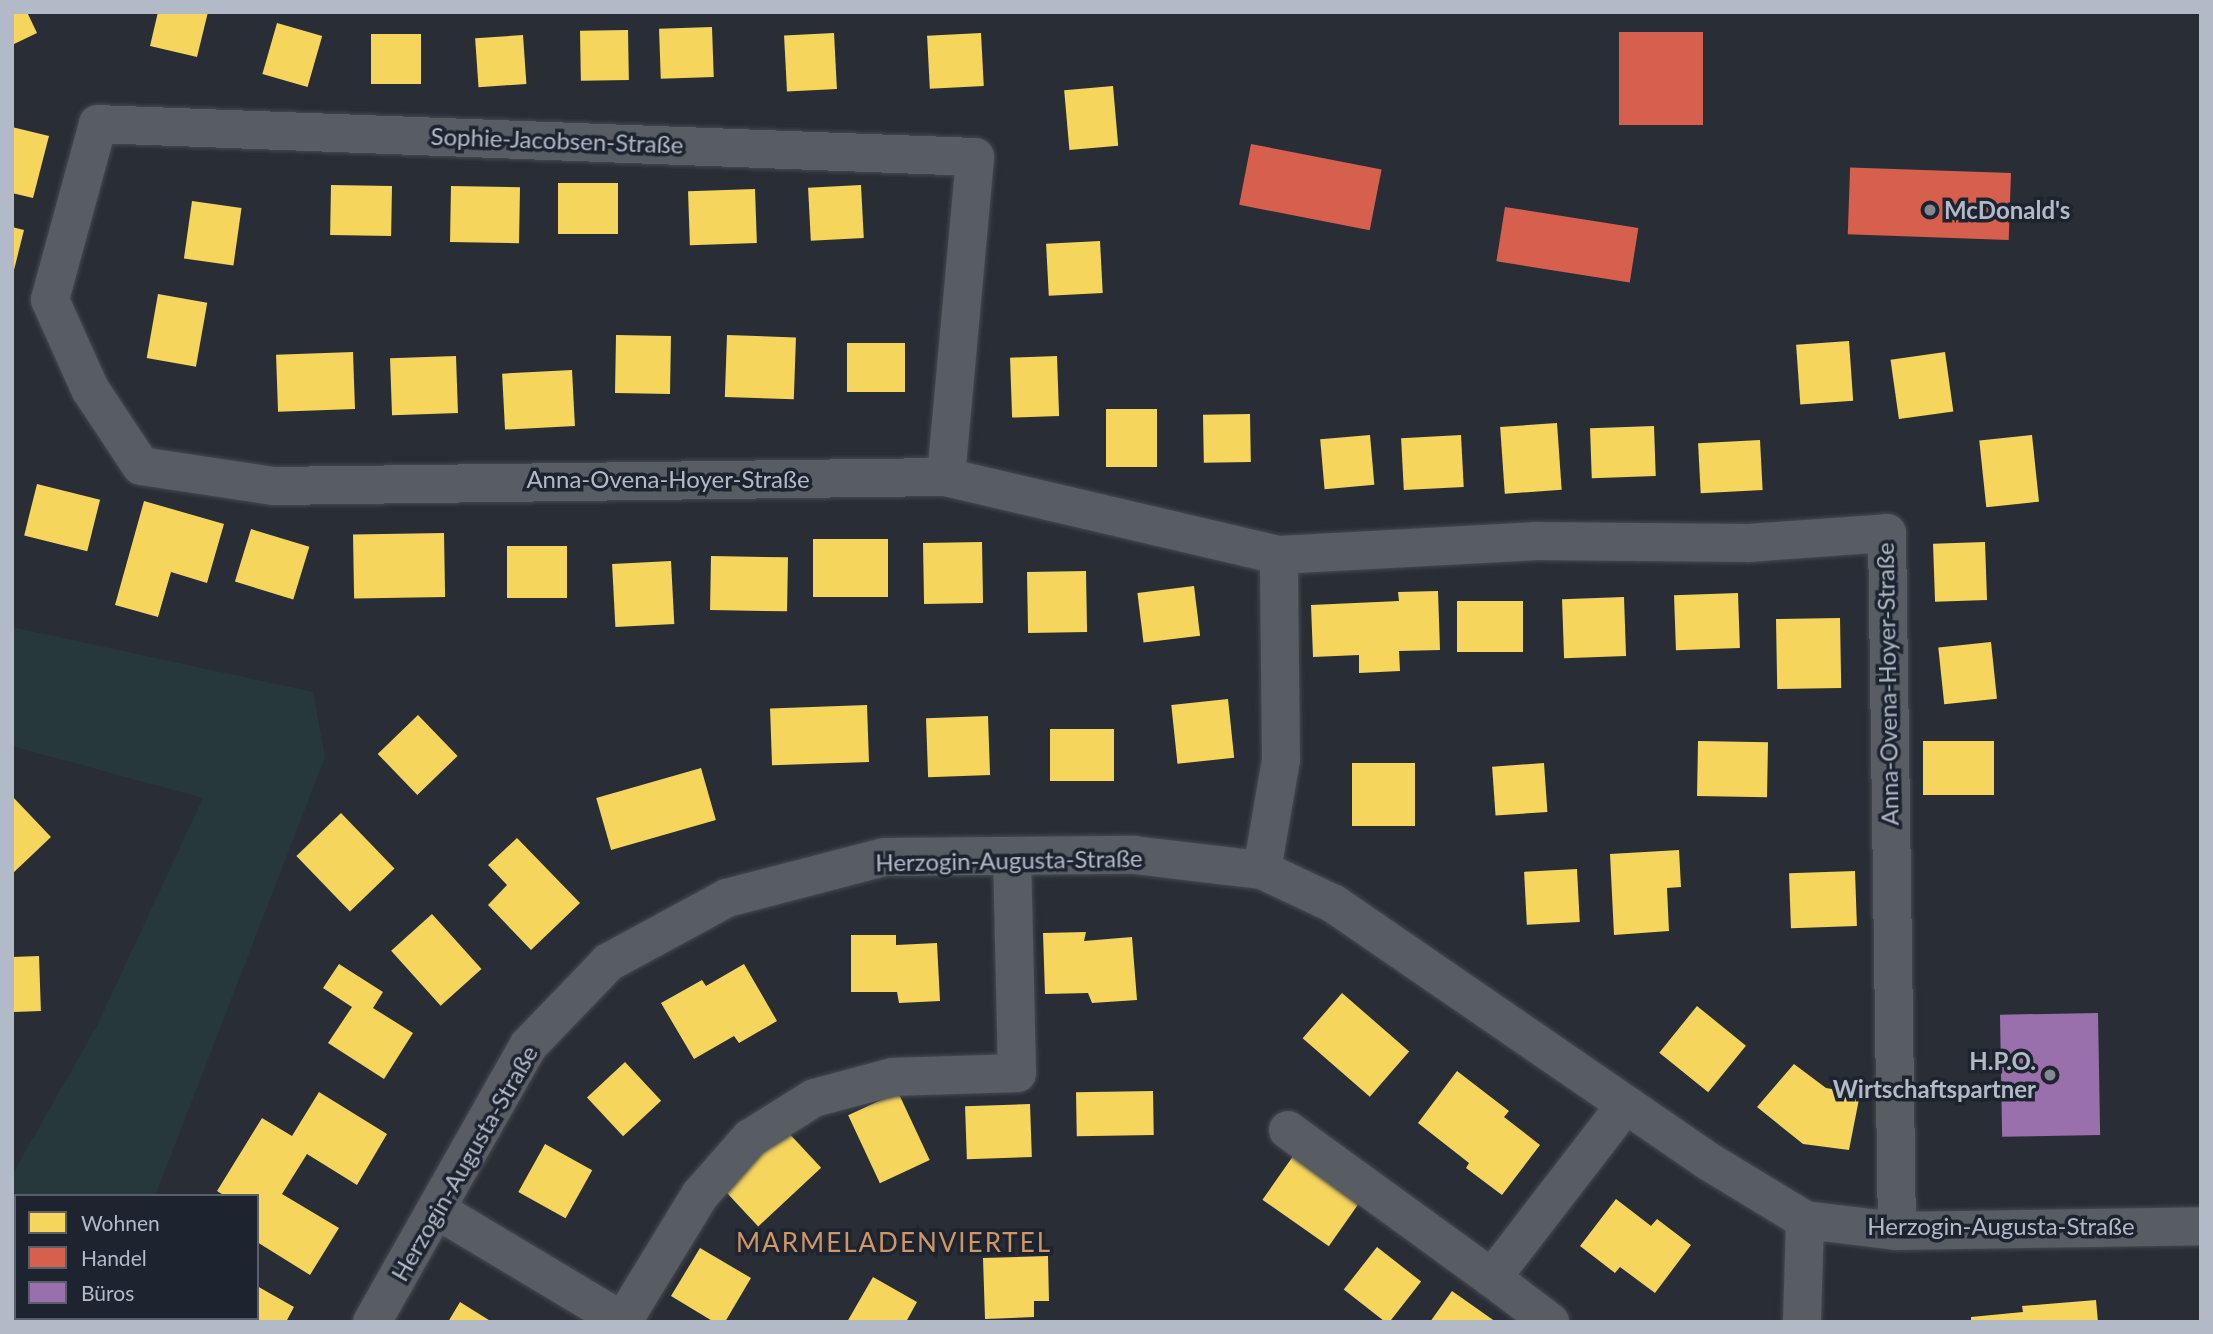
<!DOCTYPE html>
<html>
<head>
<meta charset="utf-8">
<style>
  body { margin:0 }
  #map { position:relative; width:2213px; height:1334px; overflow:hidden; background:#292e36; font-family:Lato,sans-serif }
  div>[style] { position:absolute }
  .green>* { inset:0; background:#26383b }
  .homes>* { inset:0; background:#f6d55c; transform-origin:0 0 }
  .shops>* { inset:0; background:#d6604d; transform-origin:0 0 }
  .offices>* { inset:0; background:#9970ab; transform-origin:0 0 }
  .roads { filter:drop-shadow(0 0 2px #45494f) drop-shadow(0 0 2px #45494f) }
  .minor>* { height:38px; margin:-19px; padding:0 19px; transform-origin:19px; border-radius:19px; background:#585c63 }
  .dots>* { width:19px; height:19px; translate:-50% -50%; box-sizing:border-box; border:4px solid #1d2430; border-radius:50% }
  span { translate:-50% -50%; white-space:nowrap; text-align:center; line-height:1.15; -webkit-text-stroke:7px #1d2430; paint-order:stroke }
  .street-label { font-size:24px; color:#b3bac7 }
  .poi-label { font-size:24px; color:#b3bac7; font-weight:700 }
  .left { translate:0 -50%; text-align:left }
  .right { translate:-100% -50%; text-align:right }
  .neighbourhood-label { font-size:26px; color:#cf9765; letter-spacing:2px }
  .frame { position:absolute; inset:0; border:14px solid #b3bac7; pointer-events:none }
  .legend { position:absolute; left:14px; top:1194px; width:245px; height:126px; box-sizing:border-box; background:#1d2430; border:2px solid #59606c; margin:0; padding:9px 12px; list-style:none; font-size:21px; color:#b3bac7 }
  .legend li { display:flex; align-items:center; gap:14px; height:35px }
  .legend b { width:35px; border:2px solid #59606c }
</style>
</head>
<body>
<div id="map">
  <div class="green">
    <div style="clip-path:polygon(12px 627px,313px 692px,325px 757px,155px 1196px,16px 1196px,16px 1318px,86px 1318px,84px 1322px,12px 1322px,12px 1175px,97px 1026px,203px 798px,12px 746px)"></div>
  </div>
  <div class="homes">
    <div style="clip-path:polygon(12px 12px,27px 12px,37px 33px,12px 45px)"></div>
    <div style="clip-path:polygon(158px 12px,208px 12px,197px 57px,150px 46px)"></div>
    <div style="left:277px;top:23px;width:47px;height:53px;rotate:16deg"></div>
    <div style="left:712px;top:27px;width:50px;height:53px;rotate:88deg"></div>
    <div style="left:628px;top:30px;width:50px;height:48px;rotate:89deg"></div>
    <div style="left:834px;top:33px;width:56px;height:50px;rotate:87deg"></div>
    <div style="left:981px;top:33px;width:53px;height:54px;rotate:87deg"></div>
    <div style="left:371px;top:34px;width:50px;height:50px"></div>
    <div style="left:523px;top:35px;width:49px;height:48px;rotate:86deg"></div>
    <div style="left:1113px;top:86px;width:60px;height:49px;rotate:85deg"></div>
    <div style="clip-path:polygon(12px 127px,49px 136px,33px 198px,12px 193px)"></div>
    <div style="left:618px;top:183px;width:51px;height:60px;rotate:90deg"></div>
    <div style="left:331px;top:185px;width:61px;height:50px;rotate:1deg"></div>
    <div style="left:861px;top:185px;width:53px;height:53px;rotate:87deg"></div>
    <div style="left:451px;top:186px;width:69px;height:56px;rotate:1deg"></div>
    <div style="left:755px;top:189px;width:54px;height:67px;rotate:88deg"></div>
    <div style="left:192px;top:201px;width:50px;height:58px;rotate:8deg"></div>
    <div style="clip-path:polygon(12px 227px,24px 230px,13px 274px,12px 274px)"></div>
    <div style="left:1100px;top:241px;width:52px;height:54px;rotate:87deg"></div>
    <div style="left:158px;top:294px;width:50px;height:65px;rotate:10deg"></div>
    <div style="left:616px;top:335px;width:55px;height:58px;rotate:1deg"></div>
    <div style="left:727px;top:335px;width:69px;height:62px;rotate:2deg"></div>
    <div style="left:1849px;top:341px;width:60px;height:53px;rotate:86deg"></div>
    <div style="left:847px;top:343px;width:58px;height:49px"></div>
    <div style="left:353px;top:352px;width:57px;height:77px;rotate:88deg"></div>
    <div style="left:1945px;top:352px;width:60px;height:55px;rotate:82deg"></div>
    <div style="left:456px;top:356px;width:57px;height:66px;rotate:88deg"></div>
    <div style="left:1057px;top:356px;width:60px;height:47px;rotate:88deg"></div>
    <div style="left:572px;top:370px;width:56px;height:70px;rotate:87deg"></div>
    <div style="left:1106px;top:409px;width:51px;height:58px"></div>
    <div style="left:1250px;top:414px;width:48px;height:47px;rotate:89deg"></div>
    <div style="left:1557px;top:423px;width:67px;height:57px;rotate:86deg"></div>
    <div style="left:1654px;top:426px;width:50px;height:64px;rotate:88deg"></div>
    <div style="left:1370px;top:435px;width:50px;height:50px;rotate:85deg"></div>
    <div style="left:1461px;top:435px;width:52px;height:60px;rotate:87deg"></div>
    <div style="left:2032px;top:435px;width:67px;height:53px;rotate:84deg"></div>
    <div style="left:1760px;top:440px;width:50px;height:62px;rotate:87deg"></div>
    <div style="left:37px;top:484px;width:65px;height:53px;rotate:14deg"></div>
    <div style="clip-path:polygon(144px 501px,224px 524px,207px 583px,171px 572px,158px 617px,115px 605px)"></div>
    <div style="left:251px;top:529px;width:61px;height:55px;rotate:17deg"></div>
    <div style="left:444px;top:533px;width:64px;height:91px;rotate:89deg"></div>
    <div style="left:813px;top:539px;width:75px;height:58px"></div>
    <div style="left:982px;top:542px;width:61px;height:59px;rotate:89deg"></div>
    <div style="left:1985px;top:542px;width:58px;height:52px;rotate:88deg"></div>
    <div style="left:507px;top:546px;width:60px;height:52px"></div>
    <div style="left:711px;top:556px;width:77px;height:54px;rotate:1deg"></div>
    <div style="left:671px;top:561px;width:63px;height:59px;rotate:87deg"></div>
    <div style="left:1086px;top:571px;width:61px;height:59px;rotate:89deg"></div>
    <div style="left:1194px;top:586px;width:50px;height:57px;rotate:83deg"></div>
    <div style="clip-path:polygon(1438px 591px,1440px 650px,1399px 651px,1400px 671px,1359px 673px,1359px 655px,1313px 657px,1311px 605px,1399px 601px,1398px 592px)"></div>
    <div style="left:1738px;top:593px;width:55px;height:64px;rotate:88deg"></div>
    <div style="left:1624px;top:597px;width:59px;height:62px;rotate:88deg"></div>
    <div style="left:1457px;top:601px;width:66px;height:51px"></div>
    <div style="left:1840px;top:618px;width:70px;height:64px;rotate:89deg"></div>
    <div style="left:1991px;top:642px;width:57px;height:53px;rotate:84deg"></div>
    <div style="left:1228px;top:699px;width:59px;height:57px;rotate:84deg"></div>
    <div style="left:867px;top:705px;width:57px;height:97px;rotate:88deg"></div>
    <div style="left:418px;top:715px;width:57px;height:56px;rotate:46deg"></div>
    <div style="left:988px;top:716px;width:59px;height:62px;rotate:88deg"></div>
    <div style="left:1050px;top:729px;width:64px;height:52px"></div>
    <div style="left:1698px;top:741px;width:70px;height:55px;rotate:1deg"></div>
    <div style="left:1994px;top:741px;width:54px;height:71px;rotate:90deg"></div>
    <div style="left:1415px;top:763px;width:63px;height:63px;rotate:90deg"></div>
    <div style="left:1544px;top:763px;width:49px;height:52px;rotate:86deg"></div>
    <div style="left:701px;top:768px;width:54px;height:109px;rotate:74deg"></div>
    <div style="clip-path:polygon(12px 796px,51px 837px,12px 874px)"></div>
    <div style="left:341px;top:813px;width:77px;height:62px;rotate:46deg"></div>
    <div style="clip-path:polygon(517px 838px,580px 903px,531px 950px,488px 905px,507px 885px,488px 865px)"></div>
    <div style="clip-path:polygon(1679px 850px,1681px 887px,1667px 888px,1669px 931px,1614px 935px,1610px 854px)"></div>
    <div style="left:1577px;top:869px;width:53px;height:53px;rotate:87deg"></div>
    <div style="left:1855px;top:871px;width:55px;height:66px;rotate:88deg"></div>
    <div style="left:432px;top:914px;width:74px;height:55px;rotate:48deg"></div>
    <div style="clip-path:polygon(1086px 932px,1084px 941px,1132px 937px,1137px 1000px,1092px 1003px,1088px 993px,1045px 994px,1043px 933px)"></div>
    <div style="clip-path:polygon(851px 935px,896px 935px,896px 945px,937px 943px,940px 1001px,899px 1003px,897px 992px,851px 992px)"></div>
    <div style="left:39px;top:956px;width:55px;height:27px;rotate:88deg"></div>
    <div style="clip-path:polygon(339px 964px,383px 992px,373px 1008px,413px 1033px,384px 1079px,328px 1043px,352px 1007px,323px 988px)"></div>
    <div style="clip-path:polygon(744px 964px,777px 1021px,739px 1043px,734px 1036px,694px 1059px,661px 1003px,702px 980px,706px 986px)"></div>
    <div style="left:1342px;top:993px;width:89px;height:60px;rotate:41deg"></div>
    <div style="left:1697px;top:1006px;width:63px;height:60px;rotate:39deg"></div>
    <div style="left:625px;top:1062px;width:53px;height:52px;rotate:47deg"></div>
    <div style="clip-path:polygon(1794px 1064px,1826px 1088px,1860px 1094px,1849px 1150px,1803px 1144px,1757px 1107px)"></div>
    <div style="clip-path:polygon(1457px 1071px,1509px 1111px,1504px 1117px,1540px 1145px,1502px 1195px,1466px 1168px,1469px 1163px,1418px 1123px)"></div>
    <div style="left:1153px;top:1091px;width:44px;height:77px;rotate:89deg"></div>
    <div style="clip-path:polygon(319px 1092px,387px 1134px,357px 1185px,307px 1154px,282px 1194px,339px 1228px,310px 1275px,257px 1242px,257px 1196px,225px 1196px,217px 1191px,262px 1118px,292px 1136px)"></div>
    <div style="left:898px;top:1092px;width:75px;height:55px;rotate:65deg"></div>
    <div style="left:1030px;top:1104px;width:53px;height:65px;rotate:88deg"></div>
    <div style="left:785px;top:1129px;width:53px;height:86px;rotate:47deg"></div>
    <div style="left:545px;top:1144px;width:54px;height:55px;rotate:29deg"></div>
    <div style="left:1298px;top:1149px;width:81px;height:62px;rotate:35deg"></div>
    <div style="clip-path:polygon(1616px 1199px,1651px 1226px,1657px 1219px,1691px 1245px,1655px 1293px,1620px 1267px,1615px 1273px,1580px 1246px)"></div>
    <div style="left:1377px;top:1247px;width:56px;height:54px;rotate:38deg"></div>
    <div style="clip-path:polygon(700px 1248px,751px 1278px,725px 1322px,714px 1322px,671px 1296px)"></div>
    <div style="clip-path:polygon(1048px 1256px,1049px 1301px,1034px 1301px,1034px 1317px,985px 1319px,983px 1258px)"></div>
    <div style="clip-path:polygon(873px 1277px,917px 1302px,906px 1322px,847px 1322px)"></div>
    <div style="clip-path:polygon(257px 1286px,294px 1307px,286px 1322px,183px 1318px,257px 1318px)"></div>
    <div style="clip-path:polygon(1452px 1291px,1496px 1322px,1430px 1322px)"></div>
    <div style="clip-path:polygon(2096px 1300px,2098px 1322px,1971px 1322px,1971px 1317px,2023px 1312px,2022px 1306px)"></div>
    <div style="clip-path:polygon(460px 1302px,492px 1322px,448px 1322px)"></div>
  </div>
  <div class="shops">
    <div style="left:1619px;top:32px;width:84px;height:93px"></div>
    <div style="left:1251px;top:144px;width:133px;height:62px;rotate:11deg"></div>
    <div style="left:2011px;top:173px;width:67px;height:161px;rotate:92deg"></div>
    <div style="left:1505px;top:207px;width:135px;height:55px;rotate:9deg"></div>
  </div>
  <div class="offices">
    <div style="left:2098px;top:1013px;width:122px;height:98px;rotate:89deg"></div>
  </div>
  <div class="roads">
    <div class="minor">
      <div style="left:946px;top:477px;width:321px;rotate:-84.8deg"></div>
      <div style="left:975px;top:157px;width:878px;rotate:-177.85deg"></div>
      <div style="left:98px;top:124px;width:182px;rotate:105.3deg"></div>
      <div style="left:50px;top:300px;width:98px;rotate:65.8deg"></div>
      <div style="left:90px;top:389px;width:92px;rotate:56.5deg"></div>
      <div style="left:141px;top:466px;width:134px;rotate:8.6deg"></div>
      <div style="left:273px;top:486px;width:673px;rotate:-0.77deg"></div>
      <div style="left:946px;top:477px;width:342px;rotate:13.2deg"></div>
      <div style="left:1279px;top:555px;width:255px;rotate:-3.1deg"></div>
      <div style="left:1534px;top:541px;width:215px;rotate:0.5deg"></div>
      <div style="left:1749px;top:543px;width:138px;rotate:-4.1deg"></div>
      <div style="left:1887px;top:533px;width:698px;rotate:89.18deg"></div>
      <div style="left:1262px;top:870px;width:112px;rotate:-80.2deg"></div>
      <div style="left:1281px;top:760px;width:205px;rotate:-90.6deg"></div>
      <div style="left:1288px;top:1130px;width:252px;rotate:36deg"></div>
      <div style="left:1492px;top:1278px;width:218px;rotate:-52.4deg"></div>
      <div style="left:437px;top:1210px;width:218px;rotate:30.9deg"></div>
      <div style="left:1492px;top:1278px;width:73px;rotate:37.2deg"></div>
      <div style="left:623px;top:1321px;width:148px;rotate:-58.6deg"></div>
      <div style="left:700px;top:1195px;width:76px;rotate:-48.7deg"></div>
      <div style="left:750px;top:1138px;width:75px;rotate:-32deg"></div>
      <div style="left:814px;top:1098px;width:82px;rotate:-14.9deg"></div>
      <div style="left:893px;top:1077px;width:124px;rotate:-1.8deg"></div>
      <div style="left:1017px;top:1073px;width:217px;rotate:-91.3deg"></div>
      <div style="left:372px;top:1322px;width:318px;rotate:-60.5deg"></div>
      <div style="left:529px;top:1045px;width:115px;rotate:-46.1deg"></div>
      <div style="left:609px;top:962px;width:134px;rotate:-28.5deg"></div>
      <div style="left:727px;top:898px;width:162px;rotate:-14.6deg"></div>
      <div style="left:884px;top:857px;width:250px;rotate:-0.5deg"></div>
      <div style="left:1134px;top:855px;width:129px;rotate:6.7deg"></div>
      <div style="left:1262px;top:870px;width:80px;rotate:25.3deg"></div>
      <div style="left:1334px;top:904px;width:454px;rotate:34.5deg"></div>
      <div style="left:1708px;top:1161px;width:114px;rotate:31.3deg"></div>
      <div style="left:1805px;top:1220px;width:93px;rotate:6.8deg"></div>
      <div style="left:1897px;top:1231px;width:304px;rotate:-0.9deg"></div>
      <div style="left:1802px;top:1322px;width:102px;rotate:-88.3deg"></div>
    </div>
  </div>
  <div class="dots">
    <div style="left:1930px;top:210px;background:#838994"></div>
    <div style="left:2050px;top:1075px;background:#838994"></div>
  </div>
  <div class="street-label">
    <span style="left:557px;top:140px;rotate:2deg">Sophie-Jacobsen-Straße</span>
    <span style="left:668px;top:479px">Anna-Ovena-Hoyer-Straße</span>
    <span style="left:1887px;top:684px;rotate:-91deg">Anna-Ovena-Hoyer-Straße</span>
    <span style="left:1009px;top:860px;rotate:-1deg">Herzogin-Augusta-Straße</span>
    <span style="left:464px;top:1163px;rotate:-60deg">Herzogin-Augusta-Straße</span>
    <span style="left:2001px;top:1226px">Herzogin-Augusta-Straße</span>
  </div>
  <div class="poi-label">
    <span class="left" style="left:1944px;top:210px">McDonald's</span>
    <span class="right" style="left:2036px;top:1075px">H.P.O.<br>Wirtschaftspartner</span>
  </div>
  <div class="neighbourhood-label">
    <span style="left:894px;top:1243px">MARMELADENVIERTEL</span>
  </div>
  <div class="frame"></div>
  <ul class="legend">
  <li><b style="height:19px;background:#f6d55c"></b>Wohnen</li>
  <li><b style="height:19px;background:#d6604d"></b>Handel</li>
  <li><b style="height:19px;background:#9970ab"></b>Büros</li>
  </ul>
</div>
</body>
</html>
